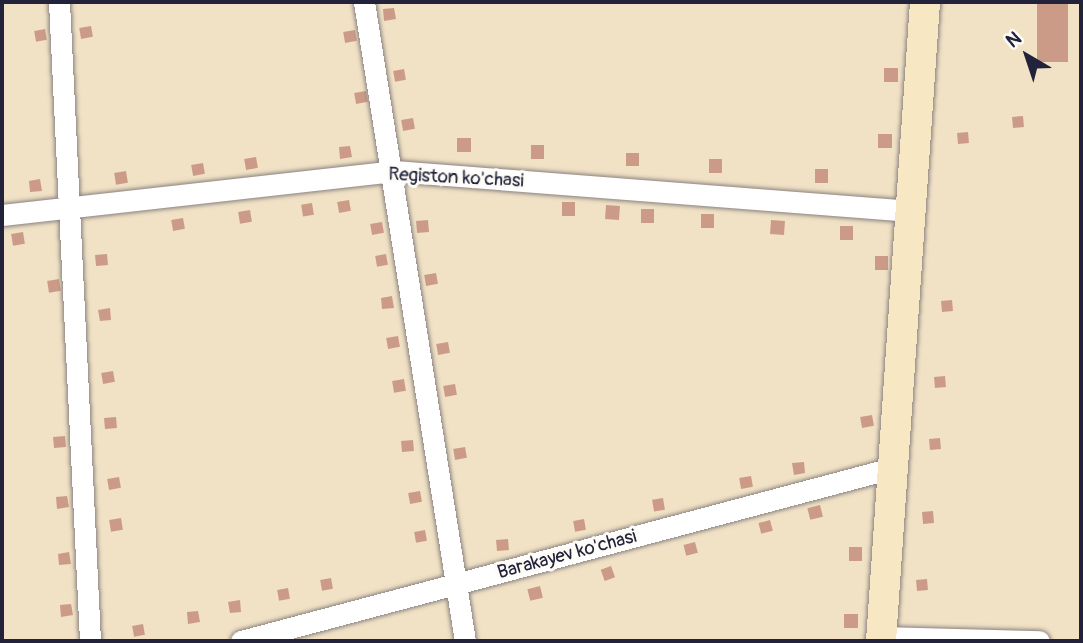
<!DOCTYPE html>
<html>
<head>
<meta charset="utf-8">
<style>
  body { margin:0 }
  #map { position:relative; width:1083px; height:643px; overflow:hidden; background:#f1e2c5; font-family:Pangolin,sans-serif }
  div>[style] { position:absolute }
  .building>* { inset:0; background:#cc9b87; transform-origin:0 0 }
  .roads { filter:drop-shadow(0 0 2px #8a8280) drop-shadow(0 0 2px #8a8280) }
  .minor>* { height:21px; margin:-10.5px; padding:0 10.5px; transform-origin:10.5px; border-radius:10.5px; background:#fff }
  .secondary>* { height:30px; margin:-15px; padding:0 15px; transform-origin:15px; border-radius:15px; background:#f8e7c3 }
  span { translate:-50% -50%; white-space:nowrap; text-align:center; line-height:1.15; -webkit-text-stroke:6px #fdfcf7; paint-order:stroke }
  .street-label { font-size:19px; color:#22223b }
  .frame { position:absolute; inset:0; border:4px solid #22223b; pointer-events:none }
  .north { position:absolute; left:992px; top:21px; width:70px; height:70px; -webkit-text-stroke:5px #fdfcf7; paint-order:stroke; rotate:321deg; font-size:19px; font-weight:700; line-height:28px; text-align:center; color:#22223b }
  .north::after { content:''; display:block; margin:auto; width:24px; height:32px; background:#22223b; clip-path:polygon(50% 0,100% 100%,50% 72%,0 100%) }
</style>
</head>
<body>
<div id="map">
  <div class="building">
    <div style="left:1037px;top:2px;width:31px;height:60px"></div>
    <div style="clip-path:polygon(394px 8px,396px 19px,384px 21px,383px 9px)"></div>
    <div style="left:91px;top:26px;width:11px;height:12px;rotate:80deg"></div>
    <div style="left:45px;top:29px;width:11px;height:11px;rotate:80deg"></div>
    <div style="left:355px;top:30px;width:11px;height:12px;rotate:80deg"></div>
    <div style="left:884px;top:68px;width:14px;height:14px"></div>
    <div style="left:404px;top:69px;width:11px;height:11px;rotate:80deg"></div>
    <div style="left:366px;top:91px;width:11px;height:12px;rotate:80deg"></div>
    <div style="left:1023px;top:116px;width:11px;height:11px;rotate:85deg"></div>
    <div style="left:413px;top:118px;width:11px;height:12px;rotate:80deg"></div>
    <div style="left:968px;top:132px;width:11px;height:11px;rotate:85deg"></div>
    <div style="left:878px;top:134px;width:14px;height:14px"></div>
    <div style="left:457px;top:138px;width:14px;height:14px"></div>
    <div style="left:531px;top:145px;width:13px;height:14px"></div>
    <div style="clip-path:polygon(350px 146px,352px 157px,340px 159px,339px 147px)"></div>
    <div style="left:626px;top:153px;width:13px;height:13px"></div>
    <div style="left:256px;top:157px;width:11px;height:12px;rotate:80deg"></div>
    <div style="left:709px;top:159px;width:13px;height:14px"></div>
    <div style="left:203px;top:163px;width:11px;height:12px;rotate:80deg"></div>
    <div style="left:815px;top:169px;width:13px;height:14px"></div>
    <div style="left:126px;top:171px;width:12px;height:12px;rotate:81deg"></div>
    <div style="clip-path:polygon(40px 179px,42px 191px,30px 192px,29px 181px)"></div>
    <div style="left:349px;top:200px;width:11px;height:12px;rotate:80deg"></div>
    <div style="left:562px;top:202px;width:13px;height:14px"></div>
    <div style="left:312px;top:203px;width:12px;height:11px;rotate:81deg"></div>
    <div style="left:606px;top:205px;width:14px;height:14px;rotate:4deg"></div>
    <div style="left:641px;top:209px;width:13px;height:14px"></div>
    <div style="left:250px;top:210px;width:12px;height:12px;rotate:81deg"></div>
    <div style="left:701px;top:214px;width:13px;height:14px"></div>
    <div style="left:183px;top:218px;width:11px;height:12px;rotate:80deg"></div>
    <div style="left:428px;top:220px;width:12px;height:12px;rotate:85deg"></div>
    <div style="left:771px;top:220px;width:14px;height:14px;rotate:4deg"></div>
    <div style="left:382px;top:222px;width:11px;height:12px;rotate:80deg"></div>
    <div style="left:840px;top:226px;width:13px;height:14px"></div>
    <div style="left:23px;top:232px;width:12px;height:12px;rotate:81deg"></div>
    <div style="left:107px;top:254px;width:11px;height:12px;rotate:85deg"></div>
    <div style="left:386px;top:254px;width:11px;height:11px;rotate:80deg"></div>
    <div style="left:875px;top:256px;width:13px;height:14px"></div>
    <div style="left:436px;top:273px;width:11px;height:12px;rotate:80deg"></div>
    <div style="left:59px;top:279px;width:12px;height:12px;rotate:81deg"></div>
    <div style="clip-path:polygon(392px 296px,394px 308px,382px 309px,381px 298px)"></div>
    <div style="left:952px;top:300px;width:11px;height:11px;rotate:85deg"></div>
    <div style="clip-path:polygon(110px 308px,111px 320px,100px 321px,98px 310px)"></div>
    <div style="left:398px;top:336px;width:11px;height:12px;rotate:80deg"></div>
    <div style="left:448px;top:342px;width:11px;height:12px;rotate:80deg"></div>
    <div style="left:113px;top:371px;width:11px;height:12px;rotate:80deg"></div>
    <div style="left:945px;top:376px;width:11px;height:11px;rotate:85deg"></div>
    <div style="left:404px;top:379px;width:12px;height:12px;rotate:81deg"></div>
    <div style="left:455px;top:384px;width:11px;height:12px;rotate:80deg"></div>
    <div style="left:872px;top:415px;width:11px;height:12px;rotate:80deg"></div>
    <div style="left:116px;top:417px;width:11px;height:12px;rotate:85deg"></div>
    <div style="left:65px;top:436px;width:11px;height:12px;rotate:85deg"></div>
    <div style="left:940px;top:438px;width:11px;height:11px;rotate:85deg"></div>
    <div style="left:413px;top:440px;width:11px;height:12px;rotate:85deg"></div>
    <div style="left:465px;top:447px;width:11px;height:12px;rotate:80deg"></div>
    <div style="clip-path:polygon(804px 462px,805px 473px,794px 475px,792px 463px)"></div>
    <div style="left:751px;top:476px;width:11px;height:12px;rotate:80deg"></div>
    <div style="left:119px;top:477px;width:11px;height:12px;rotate:80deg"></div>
    <div style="left:420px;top:491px;width:11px;height:12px;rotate:80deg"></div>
    <div style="clip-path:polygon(67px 496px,69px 507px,57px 509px,56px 497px)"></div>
    <div style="left:663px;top:498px;width:12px;height:11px;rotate:81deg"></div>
    <div style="left:820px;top:505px;width:12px;height:13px;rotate:76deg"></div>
    <div style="left:933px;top:511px;width:12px;height:11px;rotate:85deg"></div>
    <div style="left:121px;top:518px;width:12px;height:12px;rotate:81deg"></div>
    <div style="left:584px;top:519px;width:11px;height:11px;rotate:80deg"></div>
    <div style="left:770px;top:520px;width:11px;height:12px;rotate:75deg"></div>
    <div style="left:425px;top:530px;width:11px;height:11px;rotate:80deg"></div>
    <div style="left:508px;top:539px;width:11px;height:12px;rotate:85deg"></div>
    <div style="left:695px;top:542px;width:11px;height:12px;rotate:75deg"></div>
    <div style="left:849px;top:547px;width:13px;height:14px"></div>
    <div style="clip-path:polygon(69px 552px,71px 564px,59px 565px,58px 554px)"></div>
    <div style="left:611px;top:566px;width:12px;height:11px;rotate:70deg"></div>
    <div style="left:331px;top:578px;width:11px;height:11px;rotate:80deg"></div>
    <div style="left:927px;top:579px;width:11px;height:11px;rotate:85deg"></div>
    <div style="left:540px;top:586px;width:12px;height:13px;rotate:76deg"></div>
    <div style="left:288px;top:588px;width:11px;height:11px;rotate:80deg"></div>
    <div style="clip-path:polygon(240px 600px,241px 612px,230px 613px,228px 602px)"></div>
    <div style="clip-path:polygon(71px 604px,73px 615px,61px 617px,60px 605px)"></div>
    <div style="clip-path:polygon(198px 611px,200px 622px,188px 624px,187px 612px)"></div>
    <div style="left:844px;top:614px;width:14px;height:14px"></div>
    <div style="left:143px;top:624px;width:11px;height:11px;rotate:80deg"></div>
  </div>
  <div class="roads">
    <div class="minor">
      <div style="left:59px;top:2px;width:640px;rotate:87.22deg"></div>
      <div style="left:364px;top:2px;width:647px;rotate:81.02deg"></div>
      <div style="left:2px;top:215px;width:394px;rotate:-6.4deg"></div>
      <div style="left:394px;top:171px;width:519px;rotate:4.42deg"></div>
      <div style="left:881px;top:637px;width:158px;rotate:1.5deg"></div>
      <div style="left:241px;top:641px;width:674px;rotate:-14.88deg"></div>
    </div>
    <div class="secondary">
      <div style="left:881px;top:641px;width:641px;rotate:-86.06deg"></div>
    </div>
  </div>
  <div class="street-label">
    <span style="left:456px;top:178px;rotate:3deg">Registon ko'chasi</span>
    <span style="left:567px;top:555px;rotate:-15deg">Barakayev ko'chasi</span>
  </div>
  <div class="frame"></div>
  <div class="north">N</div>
</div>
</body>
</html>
